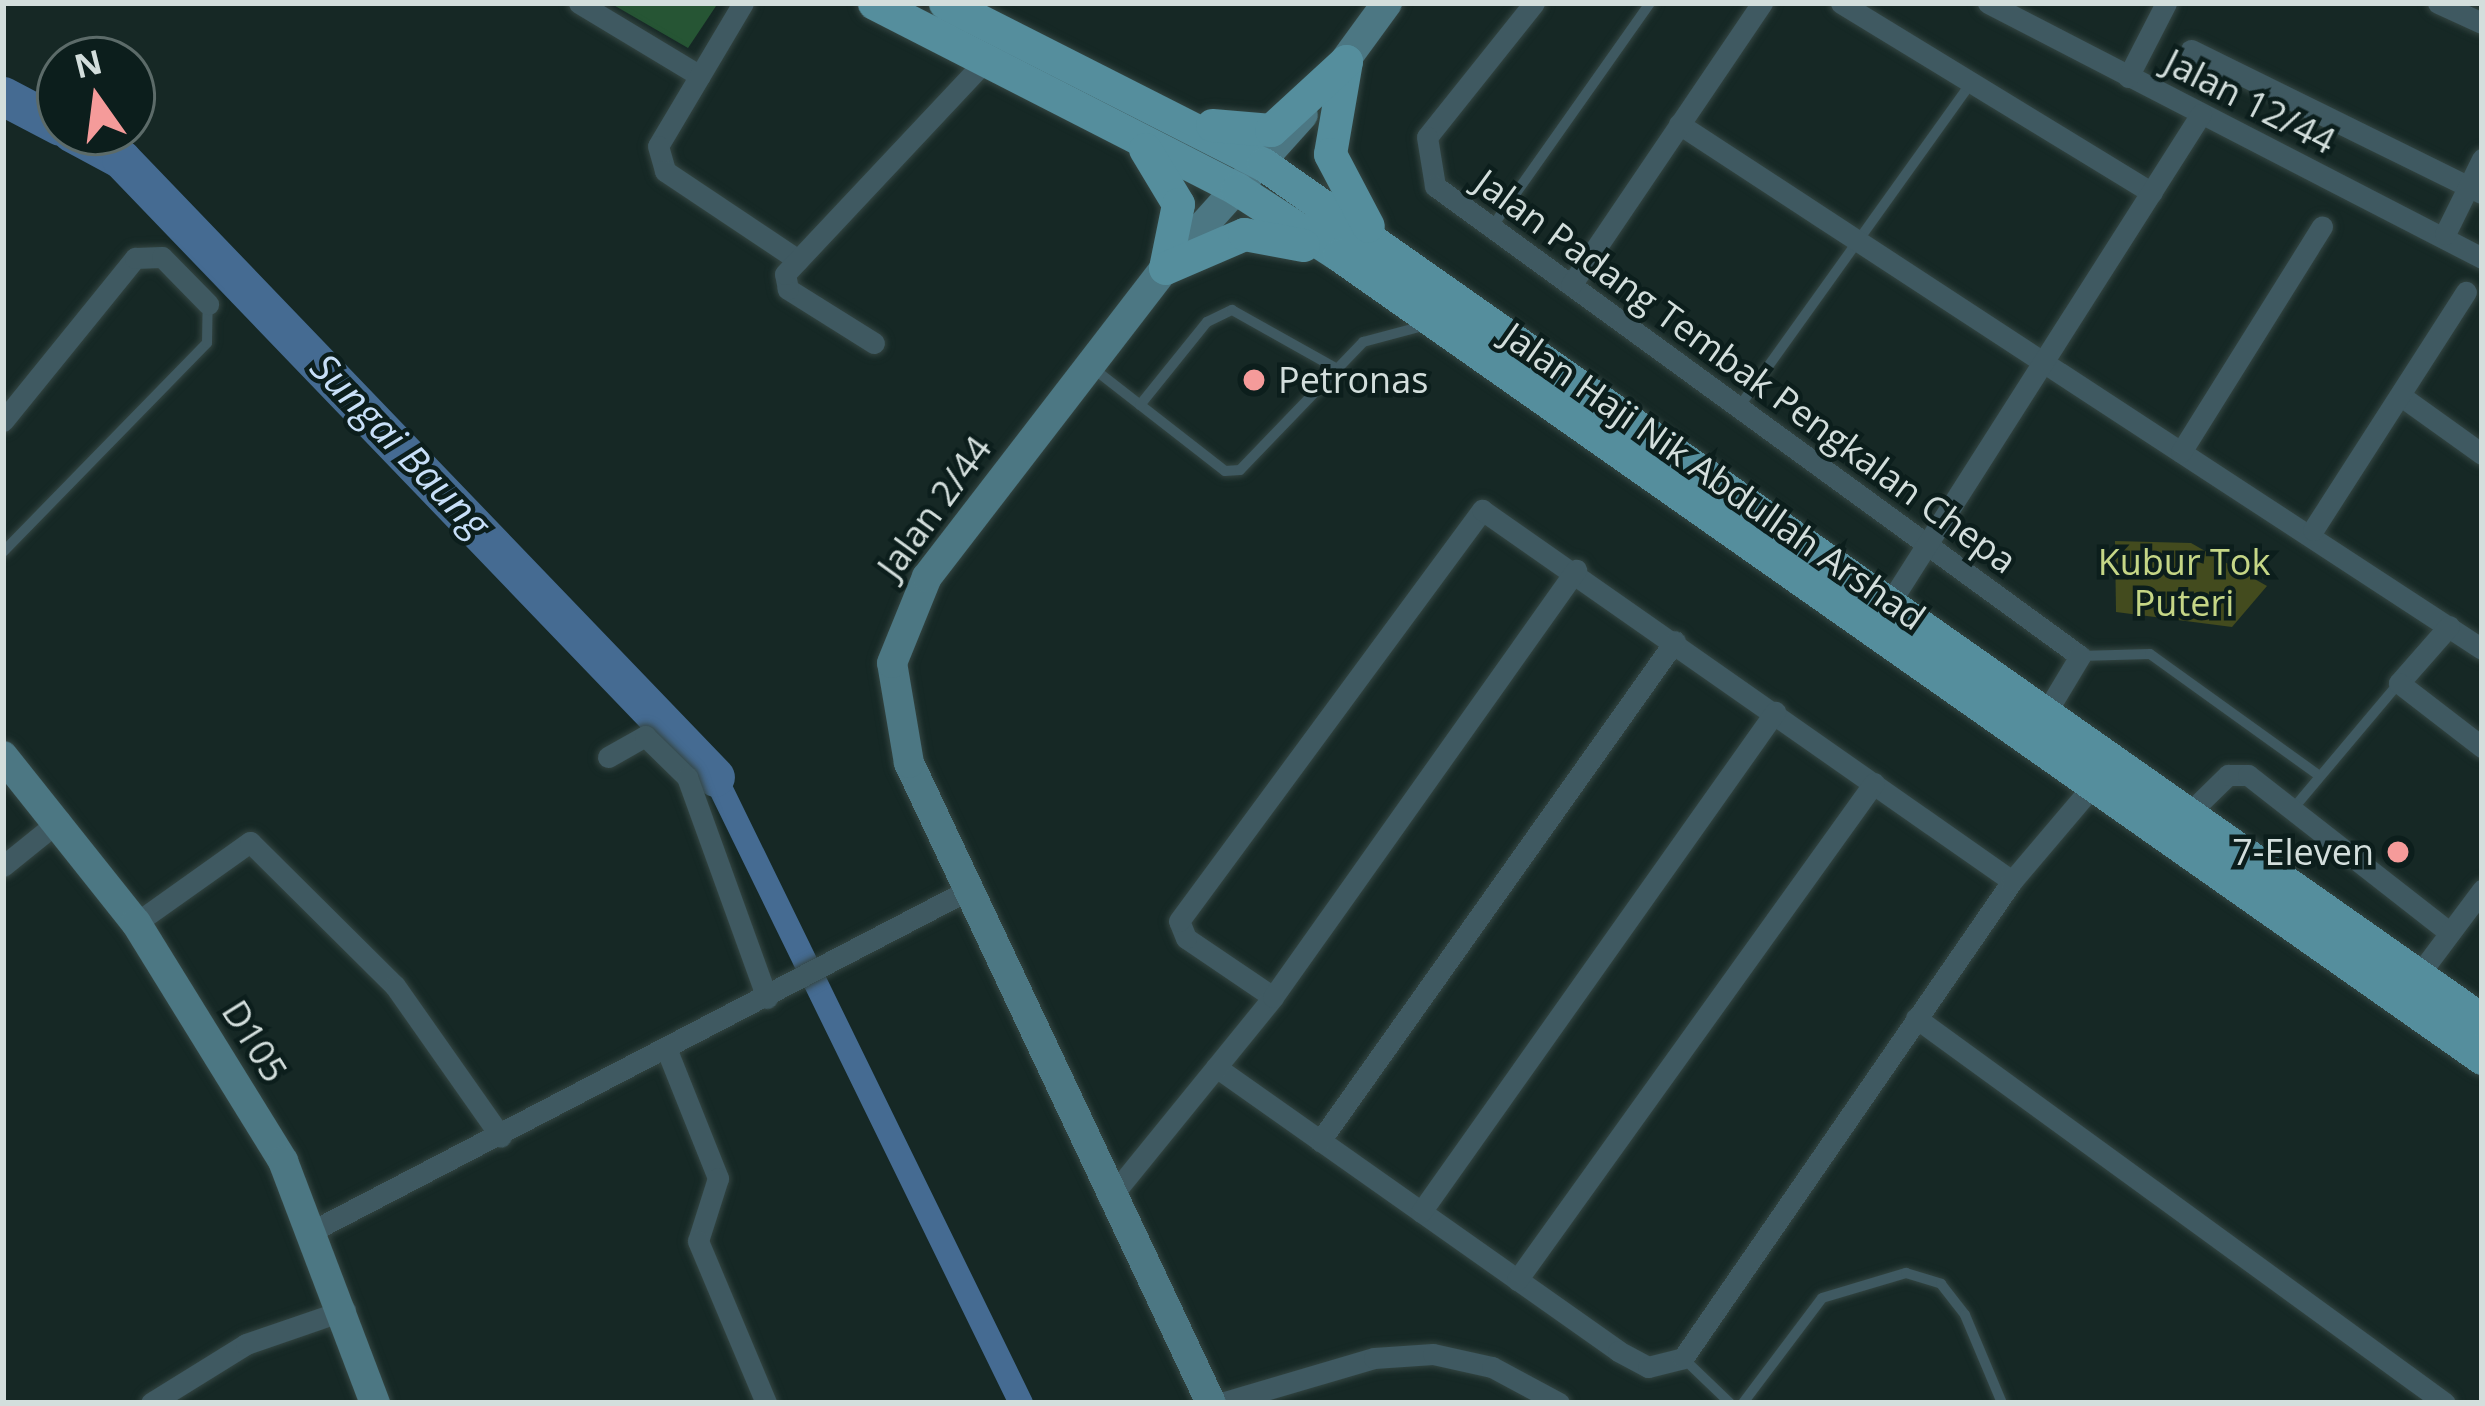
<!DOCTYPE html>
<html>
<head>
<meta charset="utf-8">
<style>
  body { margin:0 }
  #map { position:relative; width:2485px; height:1406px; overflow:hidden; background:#162825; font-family:"Open Sans",sans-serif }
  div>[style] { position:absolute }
  .green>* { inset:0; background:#434b1e }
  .canal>* { height:24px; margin:-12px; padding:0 12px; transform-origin:12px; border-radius:12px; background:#456b92 }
  .river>* { height:39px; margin:-19.5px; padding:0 19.5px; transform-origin:19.5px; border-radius:19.5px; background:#456b92 }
  .building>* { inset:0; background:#265534 }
  .roads { filter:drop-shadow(0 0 3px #344542) drop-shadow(0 0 3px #344542) }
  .lane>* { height:10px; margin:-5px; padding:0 5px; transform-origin:5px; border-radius:5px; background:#3f5961 }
  .street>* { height:21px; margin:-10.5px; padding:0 10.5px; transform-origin:10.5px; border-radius:10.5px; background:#3f5961 }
  .secondary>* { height:30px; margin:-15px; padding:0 15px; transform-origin:15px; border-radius:15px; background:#4c7783 }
  .primary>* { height:33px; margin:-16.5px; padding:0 16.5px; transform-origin:16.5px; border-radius:16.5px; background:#558e9d }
  .dots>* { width:33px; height:33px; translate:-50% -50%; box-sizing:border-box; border:6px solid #0c1e1c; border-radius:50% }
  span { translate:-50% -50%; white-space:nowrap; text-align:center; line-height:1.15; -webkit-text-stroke:9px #0c1e1c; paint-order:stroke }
  .street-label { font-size:36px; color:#d3dedc }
  .poi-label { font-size:36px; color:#d3dedc }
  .left { translate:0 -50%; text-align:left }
  .right { translate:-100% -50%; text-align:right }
  .park-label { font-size:36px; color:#c5d686 }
  .water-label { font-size:39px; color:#c8dff8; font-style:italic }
  .frame { position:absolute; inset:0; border:6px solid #d3dedc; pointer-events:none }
  .north { position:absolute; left:36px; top:36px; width:120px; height:120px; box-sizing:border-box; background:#0c1e1c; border:3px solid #5c6b69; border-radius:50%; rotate:346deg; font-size:33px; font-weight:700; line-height:48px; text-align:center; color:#d3dedc }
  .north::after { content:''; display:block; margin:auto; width:42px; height:54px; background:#f59b9a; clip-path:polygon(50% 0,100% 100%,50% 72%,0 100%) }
</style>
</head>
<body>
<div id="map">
  <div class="green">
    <div style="clip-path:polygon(2115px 541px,2191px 543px,2267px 586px,2232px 627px,2116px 612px)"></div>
  </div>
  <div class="canal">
    <div style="left:715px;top:777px;width:697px;rotate:63.95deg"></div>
  </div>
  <div class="river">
    <div style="left:3px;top:96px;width:64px;rotate:27.8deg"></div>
    <div style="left:71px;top:132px;width:57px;rotate:28.4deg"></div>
    <div style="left:121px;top:159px;width:857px;rotate:46.13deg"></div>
  </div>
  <div class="building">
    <div style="clip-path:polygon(610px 3px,718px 3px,688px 48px)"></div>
  </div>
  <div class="roads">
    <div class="lane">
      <div style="left:1492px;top:227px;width:274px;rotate:-54.8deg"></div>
      <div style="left:1094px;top:369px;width:166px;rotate:37.9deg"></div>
      <div style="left:1225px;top:471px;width:15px;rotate:-4deg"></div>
      <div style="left:1240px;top:470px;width:178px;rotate:-46.1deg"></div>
      <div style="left:1363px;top:342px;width:66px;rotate:-14.9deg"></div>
      <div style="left:1140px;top:405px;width:107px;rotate:-51.1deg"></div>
      <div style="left:1207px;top:322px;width:28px;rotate:-26deg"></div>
      <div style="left:1232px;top:310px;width:123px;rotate:29.3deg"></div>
      <div style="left:1739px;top:407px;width:398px;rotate:-54.4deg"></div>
      <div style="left:3px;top:552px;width:292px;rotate:-45.7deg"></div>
      <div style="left:207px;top:343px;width:39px;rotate:-89deg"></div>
      <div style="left:2080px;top:656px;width:70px;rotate:-1.6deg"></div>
      <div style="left:2150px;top:654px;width:209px;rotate:35.7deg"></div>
      <div style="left:2292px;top:810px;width:165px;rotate:-49.9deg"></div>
      <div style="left:1683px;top:1358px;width:65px;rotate:43.8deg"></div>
      <div style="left:1743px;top:1403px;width:131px;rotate:-53deg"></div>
      <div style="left:1822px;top:1298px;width:88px;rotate:-16.6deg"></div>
      <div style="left:1906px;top:1273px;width:37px;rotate:17deg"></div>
      <div style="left:1941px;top:1284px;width:39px;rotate:52deg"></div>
      <div style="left:1965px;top:1315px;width:95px;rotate:67.2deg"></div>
    </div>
    <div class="street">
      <div style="left:579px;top:3px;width:141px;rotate:31.1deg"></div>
      <div style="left:743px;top:3px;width:166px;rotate:120.7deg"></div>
      <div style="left:658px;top:146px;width:26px;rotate:74deg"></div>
      <div style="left:665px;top:171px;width:160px;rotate:33.8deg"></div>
      <div style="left:1534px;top:3px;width:171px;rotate:128.6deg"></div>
      <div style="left:1427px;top:137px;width:50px;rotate:80.7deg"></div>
      <div style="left:1435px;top:186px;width:798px;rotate:36.08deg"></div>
      <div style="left:2080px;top:656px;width:70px;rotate:121deg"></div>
      <div style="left:1841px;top:3px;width:364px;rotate:31.4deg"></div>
      <div style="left:1988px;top:3px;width:556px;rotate:27.3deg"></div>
      <div style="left:2438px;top:3px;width:48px;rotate:24.4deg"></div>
      <div style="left:2191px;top:50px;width:324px;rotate:26.2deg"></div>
      <div style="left:2128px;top:77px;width:83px;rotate:-62.8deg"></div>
      <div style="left:1679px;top:124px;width:959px;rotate:33.18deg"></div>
      <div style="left:2445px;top:234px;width:84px;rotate:-63.7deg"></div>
      <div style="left:1571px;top:285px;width:341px;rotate:-55.9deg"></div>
      <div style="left:874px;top:343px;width:102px;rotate:-147.9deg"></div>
      <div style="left:788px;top:289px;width:15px;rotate:-101deg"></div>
      <div style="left:785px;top:274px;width:291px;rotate:-46.8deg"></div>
      <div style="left:2401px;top:396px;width:100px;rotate:35.6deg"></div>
      <div style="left:3px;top:421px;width:210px;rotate:-51deg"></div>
      <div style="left:135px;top:258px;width:27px;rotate:-2deg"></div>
      <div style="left:162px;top:257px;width:66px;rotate:45.6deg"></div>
      <div style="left:2181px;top:452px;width:266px;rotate:-58deg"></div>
      <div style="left:2313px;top:530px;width:283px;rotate:-57.3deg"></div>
      <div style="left:1889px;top:604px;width:581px;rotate:-57.51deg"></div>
      <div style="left:2449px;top:626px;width:76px;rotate:131.3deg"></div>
      <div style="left:2399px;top:683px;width:105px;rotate:37.6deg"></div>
      <div style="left:608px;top:757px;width:43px;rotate:-29.6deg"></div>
      <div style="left:645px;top:736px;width:59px;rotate:44.3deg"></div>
      <div style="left:687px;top:777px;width:235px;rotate:70.1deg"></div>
      <div style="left:2186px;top:816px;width:59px;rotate:-44.3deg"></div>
      <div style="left:2228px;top:775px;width:20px"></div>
      <div style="left:2248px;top:775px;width:256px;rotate:38deg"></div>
      <div style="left:3px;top:866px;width:73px;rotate:-38.9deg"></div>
      <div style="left:136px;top:923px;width:140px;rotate:-35.4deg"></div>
      <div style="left:250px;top:842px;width:204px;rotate:44.8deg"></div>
      <div style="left:395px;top:986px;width:184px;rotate:54.9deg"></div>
      <div style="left:2417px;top:977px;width:109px;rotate:-53.2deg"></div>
      <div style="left:1273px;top:997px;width:105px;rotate:-145.9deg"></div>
      <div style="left:1186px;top:938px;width:18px;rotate:-112deg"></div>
      <div style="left:1179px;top:921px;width:511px;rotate:-53.6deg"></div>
      <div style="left:1482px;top:510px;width:647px;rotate:34.99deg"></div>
      <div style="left:1916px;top:1018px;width:654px;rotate:36.05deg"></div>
      <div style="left:668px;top:1053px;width:135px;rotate:68.2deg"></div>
      <div style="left:718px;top:1178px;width:66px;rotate:107.6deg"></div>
      <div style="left:698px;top:1241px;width:176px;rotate:67.2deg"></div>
      <div style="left:1216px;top:1067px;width:492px;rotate:35.2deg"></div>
      <div style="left:1618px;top:1351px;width:34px;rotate:28deg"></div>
      <div style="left:1648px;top:1367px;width:36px;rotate:-14deg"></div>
      <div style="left:1683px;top:1358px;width:579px;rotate:-55.4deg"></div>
      <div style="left:2012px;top:881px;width:121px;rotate:-49.7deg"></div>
      <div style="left:1320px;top:1141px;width:613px;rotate:-54.63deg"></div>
      <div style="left:1109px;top:1199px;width:260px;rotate:-50.9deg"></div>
      <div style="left:1273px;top:997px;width:524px;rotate:-54.64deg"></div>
      <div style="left:1421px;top:1212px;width:613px;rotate:-54.7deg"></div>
      <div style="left:316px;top:1229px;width:737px;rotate:-27.47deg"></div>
      <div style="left:1517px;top:1280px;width:612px;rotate:-54.31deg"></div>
      <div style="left:151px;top:1403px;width:112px;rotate:-31.8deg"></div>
      <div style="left:246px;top:1344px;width:105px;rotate:-19deg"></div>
      <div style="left:1221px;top:1403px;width:159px;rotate:-16.4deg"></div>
      <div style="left:1374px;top:1358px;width:59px;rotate:-3.9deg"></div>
      <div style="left:1433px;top:1354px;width:60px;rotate:12.4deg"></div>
      <div style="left:1492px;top:1367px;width:76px;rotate:28.2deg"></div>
    </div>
    <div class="secondary">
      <div style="left:1333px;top:77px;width:92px;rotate:-53.9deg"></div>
      <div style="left:3px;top:756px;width:213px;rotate:51.5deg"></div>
      <div style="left:136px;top:923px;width:280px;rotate:58.3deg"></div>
      <div style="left:283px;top:1161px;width:259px;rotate:69.2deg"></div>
      <div style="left:1211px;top:1403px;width:708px;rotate:-115.26deg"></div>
      <div style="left:909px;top:763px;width:101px;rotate:-99.6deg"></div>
      <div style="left:892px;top:663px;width:93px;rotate:-67.9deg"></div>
      <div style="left:927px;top:577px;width:390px;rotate:-52.4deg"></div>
      <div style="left:1165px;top:268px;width:206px;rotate:-48deg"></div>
    </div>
    <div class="primary">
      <div style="left:874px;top:3px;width:408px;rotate:27.1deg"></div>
      <div style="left:1237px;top:189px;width:121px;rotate:32.9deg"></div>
      <div style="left:1339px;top:255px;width:1397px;rotate:35.09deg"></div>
      <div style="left:945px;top:3px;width:356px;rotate:26.9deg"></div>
      <div style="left:1263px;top:164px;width:1490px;rotate:35.08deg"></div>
      <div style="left:1346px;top:61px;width:94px;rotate:99.8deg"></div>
      <div style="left:1330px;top:154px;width:81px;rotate:62.2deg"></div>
      <div style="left:1212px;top:125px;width:59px;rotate:4.8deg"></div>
      <div style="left:1271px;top:130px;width:102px;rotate:-42.6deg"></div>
      <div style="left:1145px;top:149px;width:64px;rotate:59deg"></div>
      <div style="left:1178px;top:204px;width:65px;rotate:101.5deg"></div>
      <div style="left:1165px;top:268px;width:86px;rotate:-23.3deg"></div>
      <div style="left:1244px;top:234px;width:60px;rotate:10.6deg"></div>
    </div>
  </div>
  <div class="dots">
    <div style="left:1254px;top:380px;background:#f59b9a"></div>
    <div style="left:2398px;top:852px;background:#f59b9a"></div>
  </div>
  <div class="street-label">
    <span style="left:2250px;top:101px;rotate:27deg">Jalan 12/44</span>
    <span style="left:1746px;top:371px;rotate:36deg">Jalan Padang Tembak Pengkalan Chepa</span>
    <span style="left:1714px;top:476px;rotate:35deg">Jalan Haji Nik Abdullah Arshad</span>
    <span style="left:934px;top:507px;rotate:-54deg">Jalan 2/44</span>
    <span style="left:255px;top:1041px;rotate:58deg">D105</span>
  </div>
  <div class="poi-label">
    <span class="left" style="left:1278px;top:380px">Petronas</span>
    <span class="right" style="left:2374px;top:852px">7-Eleven</span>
  </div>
  <div class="park-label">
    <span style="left:2184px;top:582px">Kubur Tok<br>Puteri</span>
  </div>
  <div class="water-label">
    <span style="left:401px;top:445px;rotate:46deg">Sungai Baung</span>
  </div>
  <div class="frame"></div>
  <div class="north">N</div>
</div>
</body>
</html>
